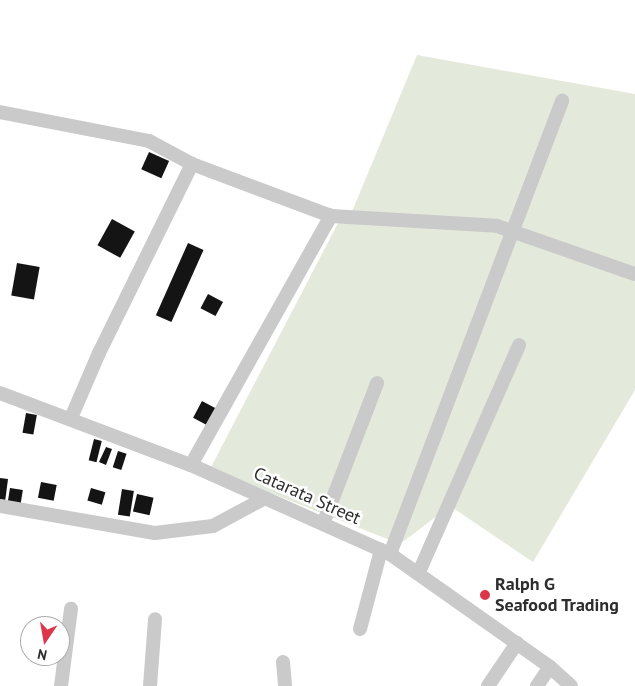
<!DOCTYPE html>
<html>
<head>
<meta charset="utf-8">
<style>
  body { margin:0 }
  #map { position:relative; width:635px; height:686px; overflow:hidden; background:#fff; font-family:"PT Sans",sans-serif }
  div>[style] { position:absolute }
  .green>* { inset:0; background:#e4eadb }
  .building>* { inset:0; background:#141414; transform-origin:0 0 }
  .minor>* { height:14px; margin:-7px; padding:0 7px; transform-origin:7px; border-radius:7px; background:#cacaca }
  .dots>* { width:14px; height:14px; translate:-50% -50%; box-sizing:border-box; border:2px solid #fff; border-radius:50% }
  span { translate:-50% -50%; white-space:nowrap; text-align:center; line-height:1.15; -webkit-text-stroke:5px #fff; paint-order:stroke }
  .street-label { font-size:18px; color:#2d2d2d }
  .poi-label { font-size:18px; color:#2d2d2d; font-weight:700 }
  .left { translate:0 -50%; text-align:left }
  .north { position:absolute; left:20px; top:616px; width:50px; height:50px; box-sizing:border-box; background:#fff; border:1px solid #ababab; border-radius:50%; rotate:192deg; font-size:14px; font-weight:700; line-height:20px; text-align:center; color:#2d2d2d }
  .north::after { content:''; display:block; margin:auto; width:18px; height:22px; background:#dc364a; clip-path:polygon(50% 0,100% 100%,50% 72%,0 100%) }
</style>
</head>
<body>
<div id="map">
  <div class="green">
    <div style="clip-path:polygon(417px 55px,635px 94px,635px 390px,533px 562px,450px 506px,400px 544px,210px 469px,337px 225px,351px 214px)"></div>
  </div>
  <div class="building">
    <div style="left:149px;top:152px;width:22px;height:19px;rotate:24deg"></div>
    <div style="left:112px;top:219px;width:26px;height:30px;rotate:29deg"></div>
    <div style="left:188px;top:243px;width:17px;height:79px;rotate:24deg"></div>
    <div style="left:17px;top:263px;width:23px;height:33px;rotate:10deg"></div>
    <div style="left:208px;top:294px;width:17px;height:16px;rotate:28deg"></div>
    <div style="left:202px;top:401px;width:17px;height:19px;rotate:28deg"></div>
    <div style="left:26px;top:413px;width:11px;height:20px;rotate:10deg"></div>
    <div style="left:94px;top:439px;width:8px;height:22px;rotate:14deg"></div>
    <div style="clip-path:polygon(106px 447px,112px 449px,106px 465px,99px 462px)"></div>
    <div style="left:118px;top:451px;width:9px;height:17px;rotate:18deg"></div>
    <div style="clip-path:polygon(0 478px,8px 479px,5px 502px,0 501px)"></div>
    <div style="left:41px;top:482px;width:16px;height:16px;rotate:11deg"></div>
    <div style="left:10px;top:488px;width:13px;height:18px;rotate:9deg"></div>
    <div style="left:91px;top:488px;width:15px;height:13px;rotate:16deg"></div>
    <div style="left:122px;top:489px;width:12px;height:26px;rotate:9deg"></div>
    <div style="left:137px;top:494px;width:17px;height:18px;rotate:13deg"></div>
  </div>
  <div class="minor">
    <div style="left:0;top:112px;width:152px;rotate:11deg"></div>
    <div style="left:149px;top:141px;width:49px;rotate:28.1deg"></div>
    <div style="left:0;top:393px;width:204px;rotate:20.7deg"></div>
    <div style="left:191px;top:465px;width:218px;rotate:24.1deg"></div>
    <div style="left:390px;top:554px;width:196px;rotate:35.2deg"></div>
    <div style="left:550px;top:667px;width:28px;rotate:42deg"></div>
    <div style="left:71px;top:418px;width:71px;rotate:-66.7deg"></div>
    <div style="left:99px;top:353px;width:211px;rotate:-63.8deg"></div>
    <div style="left:192px;top:164px;width:148px;rotate:20.5deg"></div>
    <div style="left:331px;top:216px;width:166px;rotate:3.4deg"></div>
    <div style="left:497px;top:226px;width:146px;rotate:19.2deg"></div>
    <div style="left:191px;top:465px;width:286px;rotate:-60.7deg"></div>
    <div style="left:0;top:506px;width:157px;rotate:9.9deg"></div>
    <div style="left:155px;top:533px;width:58px;rotate:-6.9deg"></div>
    <div style="left:213px;top:526px;width:59px;rotate:-28.3deg"></div>
    <div style="left:323px;top:524px;width:151px;rotate:-69deg"></div>
    <div style="left:390px;top:554px;width:485px;rotate:-69.2deg"></div>
    <div style="left:419px;top:572px;width:248px;rotate:-66.2deg"></div>
    <div style="left:360px;top:629px;width:82px;rotate:-75.1deg"></div>
    <div style="left:283px;top:662px;width:24px;rotate:85deg"></div>
    <div style="left:61px;top:686px;width:78px;rotate:-82.6deg"></div>
    <div style="left:150px;top:686px;width:67px;rotate:-85.7deg"></div>
    <div style="left:488px;top:686px;width:52px;rotate:-56deg"></div>
    <div style="left:537px;top:686px;width:23px;rotate:-56deg"></div>
  </div>
  <div class="dots">
    <div style="left:485px;top:595px;background:#dc364a"></div>
  </div>
  <div class="street-label">
    <span style="left:307px;top:496px;rotate:24deg">Catarata Street</span>
  </div>
  <div class="poi-label">
    <span class="left" style="left:495px;top:595px">Ralph G<br>Seafood Trading</span>
  </div>
  <div class="north">N</div>
</div>
</body>
</html>
